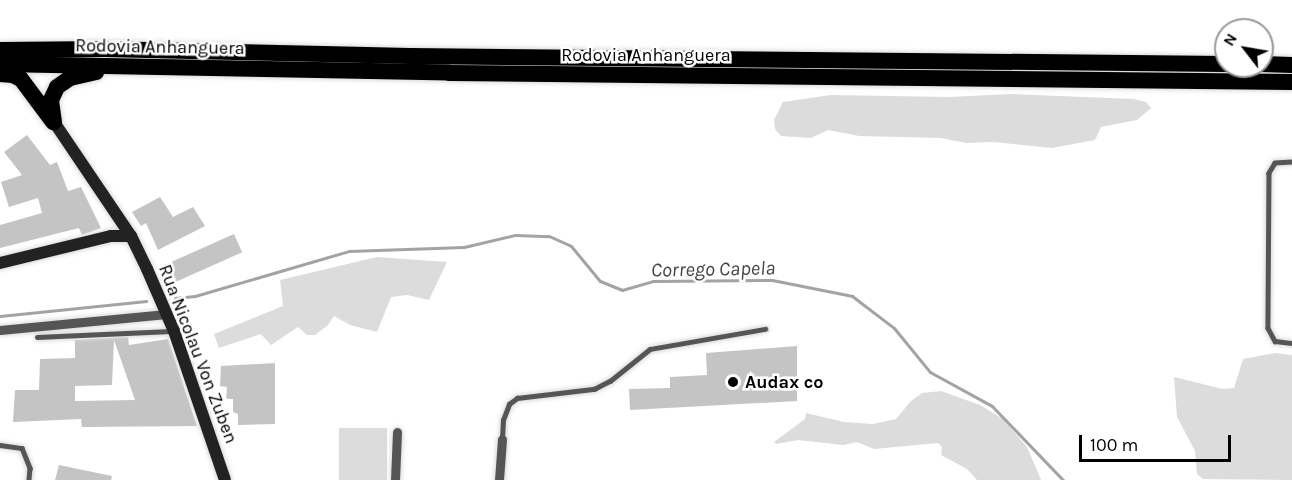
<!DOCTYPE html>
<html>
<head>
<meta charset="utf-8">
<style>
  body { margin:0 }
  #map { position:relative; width:1292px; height:480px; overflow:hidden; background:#fff; font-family:Karla,sans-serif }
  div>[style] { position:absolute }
  .green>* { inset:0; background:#dcdcdc; transform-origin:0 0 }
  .stream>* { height:3px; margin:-1.5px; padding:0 1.5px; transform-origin:1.5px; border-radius:1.5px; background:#a3a3a3 }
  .building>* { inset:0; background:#c4c4c4; transform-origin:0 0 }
  .roads { filter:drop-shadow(0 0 2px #dbdbdb) drop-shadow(0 0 2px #dbdbdb) }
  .service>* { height:4.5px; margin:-2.25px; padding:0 2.25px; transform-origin:2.25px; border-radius:2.25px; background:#555 }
  .minor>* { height:9px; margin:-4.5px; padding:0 4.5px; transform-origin:4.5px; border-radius:4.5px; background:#555 }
  .secondary>* { height:12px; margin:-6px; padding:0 6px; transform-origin:6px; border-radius:6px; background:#222 }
  .motorway>* { height:16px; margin:-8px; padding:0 8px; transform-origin:8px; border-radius:8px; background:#000 }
  .dots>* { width:16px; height:16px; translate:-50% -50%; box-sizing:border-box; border:3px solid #fff; border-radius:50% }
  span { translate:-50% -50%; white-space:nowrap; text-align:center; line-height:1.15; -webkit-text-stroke:5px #fff; paint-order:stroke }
  .street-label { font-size:18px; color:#000 }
  .poi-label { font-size:18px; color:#000; font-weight:700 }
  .left { translate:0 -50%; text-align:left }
  .water-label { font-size:20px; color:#444; font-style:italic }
  .north { position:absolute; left:1214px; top:18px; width:60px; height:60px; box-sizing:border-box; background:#fff; border:2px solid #999; border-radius:50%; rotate:301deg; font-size:16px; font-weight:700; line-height:24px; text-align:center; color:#000 }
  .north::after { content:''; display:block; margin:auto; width:21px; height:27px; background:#000; clip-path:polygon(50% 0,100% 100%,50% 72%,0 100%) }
  .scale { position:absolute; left:1079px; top:435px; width:152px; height:27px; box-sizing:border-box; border:3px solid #000; border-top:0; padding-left:8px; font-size:18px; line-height:21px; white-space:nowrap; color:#000; -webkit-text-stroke:4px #fff; paint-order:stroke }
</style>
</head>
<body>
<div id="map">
  <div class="green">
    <div style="clip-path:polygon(1011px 94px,1134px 99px,1146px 102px,1151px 108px,1137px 120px,1101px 127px,1095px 140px,1052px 148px,993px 142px,966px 143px,941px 138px,859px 136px,828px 130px,811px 138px,781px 136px,775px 129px,774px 120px,783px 102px,831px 95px,949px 97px)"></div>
    <div style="clip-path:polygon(377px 257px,447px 262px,429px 300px,407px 295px,391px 297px,377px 332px,350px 325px,334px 316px,328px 325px,315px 335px,307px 335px,298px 327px,271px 345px,261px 334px,219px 348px,214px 334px,283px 306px,280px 280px)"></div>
    <div style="clip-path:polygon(1275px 353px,1292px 355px,1292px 480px,1203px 479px,1197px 474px,1195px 451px,1177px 417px,1174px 377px,1223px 389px,1234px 388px,1243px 359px)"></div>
    <div style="clip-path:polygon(941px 391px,980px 405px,1003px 419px,1027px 447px,1041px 480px,977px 480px,967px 469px,941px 455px,942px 447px,938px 443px,874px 449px,857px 442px,843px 445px,798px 440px,776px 444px,774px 442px,805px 419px,806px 413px,844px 422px,873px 424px,896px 419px,911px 401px,922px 393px)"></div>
    <div style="left:387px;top:428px;width:52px;height:48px;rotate:90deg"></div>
  </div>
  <div class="stream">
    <div style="left:175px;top:298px;width:20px;rotate:-6deg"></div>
    <div style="left:195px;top:296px;width:160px;rotate:-16.3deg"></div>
    <div style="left:349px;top:251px;width:115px;rotate:-2deg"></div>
    <div style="left:464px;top:247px;width:52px;rotate:-13.2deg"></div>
    <div style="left:515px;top:235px;width:34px;rotate:2deg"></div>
    <div style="left:549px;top:236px;width:24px;rotate:24deg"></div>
    <div style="left:571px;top:246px;width:45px;rotate:50.4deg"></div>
    <div style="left:600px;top:281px;width:24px;rotate:22deg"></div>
    <div style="left:622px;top:290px;width:32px;rotate:-16deg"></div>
    <div style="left:653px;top:281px;width:119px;rotate:-0.5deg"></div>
    <div style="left:772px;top:280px;width:82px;rotate:11.3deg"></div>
    <div style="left:852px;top:296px;width:53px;rotate:37.3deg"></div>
    <div style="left:894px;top:328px;width:57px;rotate:50.7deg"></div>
    <div style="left:930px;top:372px;width:71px;rotate:28.7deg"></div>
    <div style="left:992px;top:406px;width:103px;rotate:46.2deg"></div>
    <div style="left:0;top:316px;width:147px;rotate:-5.9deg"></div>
  </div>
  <div class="building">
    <div style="clip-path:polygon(27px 135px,50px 165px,57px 162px,68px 191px,81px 187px,101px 228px,82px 235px,79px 228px,0 248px,0 225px,42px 213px,38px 198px,9px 207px,1px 182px,22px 175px,4px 152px)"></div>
    <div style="clip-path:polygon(160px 197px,173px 217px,193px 207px,205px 226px,158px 250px,146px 223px,141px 226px,132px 212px)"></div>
    <div style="left:234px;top:234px;width:20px;height:76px;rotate:66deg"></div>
    <div style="clip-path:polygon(evenodd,128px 337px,129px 345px,168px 339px,197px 426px,82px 427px,81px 419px,13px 422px,15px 390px,39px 390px,40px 359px,75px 358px,75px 340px,128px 337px,114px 340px,135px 400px,75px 401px,75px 386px,112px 385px,114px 340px)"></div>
    <div style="clip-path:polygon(797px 346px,797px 401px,630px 410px,629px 389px,670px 388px,670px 377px,707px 375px,706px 353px)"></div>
    <div style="clip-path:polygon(275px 363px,275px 424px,238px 425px,238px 414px,233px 412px,233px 399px,226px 399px,227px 387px,220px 386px,221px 366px)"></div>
    <div style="clip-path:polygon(59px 465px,112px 476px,111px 480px,55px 480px)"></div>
  </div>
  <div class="roads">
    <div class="service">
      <div style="left:1292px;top:162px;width:17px;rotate:177deg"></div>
      <div style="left:1275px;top:163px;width:12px;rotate:121deg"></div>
      <div style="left:1269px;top:173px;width:155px;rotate:90.4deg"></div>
      <div style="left:1268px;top:328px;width:15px;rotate:62deg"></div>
      <div style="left:1275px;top:341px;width:17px;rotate:7deg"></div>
      <div style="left:37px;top:337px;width:134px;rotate:-2.6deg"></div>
      <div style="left:502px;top:439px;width:19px;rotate:-87deg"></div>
      <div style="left:503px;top:420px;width:17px;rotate:-69deg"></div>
      <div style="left:509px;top:404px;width:10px;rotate:-37deg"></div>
      <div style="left:517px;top:398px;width:78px;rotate:-6.7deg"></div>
      <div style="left:594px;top:389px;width:18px;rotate:-27deg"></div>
      <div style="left:610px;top:381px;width:51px;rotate:-38.7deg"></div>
      <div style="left:650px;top:349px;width:117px;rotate:-9.9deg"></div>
      <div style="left:0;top:445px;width:22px;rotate:8deg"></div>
      <div style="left:22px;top:448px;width:22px;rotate:68deg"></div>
      <div style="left:30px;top:468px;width:12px;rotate:95deg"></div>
    </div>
    <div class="minor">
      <div style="left:0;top:330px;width:167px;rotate:-5.5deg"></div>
      <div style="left:395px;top:480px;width:48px;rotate:-87.6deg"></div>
      <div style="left:499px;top:480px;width:41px;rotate:-85.8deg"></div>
    </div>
    <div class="secondary">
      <div style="left:54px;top:122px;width:138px;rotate:56deg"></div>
      <div style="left:131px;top:236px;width:37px;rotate:64deg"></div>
      <div style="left:147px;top:269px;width:68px;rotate:66.5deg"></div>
      <div style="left:174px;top:331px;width:157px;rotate:71.1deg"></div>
      <div style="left:0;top:263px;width:114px;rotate:-13.7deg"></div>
      <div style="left:111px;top:236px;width:20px"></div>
    </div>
    <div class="motorway">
      <div style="left:0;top:50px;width:104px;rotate:-0.6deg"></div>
      <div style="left:104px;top:49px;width:306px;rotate:1.3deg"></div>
      <div style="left:410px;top:56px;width:816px;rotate:0.56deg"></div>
      <div style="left:0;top:64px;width:449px;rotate:1.1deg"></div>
      <div style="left:449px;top:73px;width:843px;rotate:0.61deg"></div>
      <div style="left:1262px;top:64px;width:30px;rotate:2deg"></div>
      <div style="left:0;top:74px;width:13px;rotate:4deg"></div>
      <div style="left:13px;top:75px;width:9px;rotate:27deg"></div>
      <div style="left:21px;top:79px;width:54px;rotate:53.3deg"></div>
      <div style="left:54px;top:122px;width:22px;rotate:-98deg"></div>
      <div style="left:51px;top:100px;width:14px;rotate:-65deg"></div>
      <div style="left:57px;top:87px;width:16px;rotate:-35deg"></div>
      <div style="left:70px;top:78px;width:27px;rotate:-13deg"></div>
    </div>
  </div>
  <div class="dots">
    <div style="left:733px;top:382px;background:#000"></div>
  </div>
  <div class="street-label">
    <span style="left:160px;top:47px;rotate:1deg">Rodovia Anhanguera</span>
    <span style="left:646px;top:55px">Rodovia Anhanguera</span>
    <span style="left:198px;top:354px;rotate:69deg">Rua Nicolau Von Zuben</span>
  </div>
  <div class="poi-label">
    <span class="left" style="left:745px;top:382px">Audax co</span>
  </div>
  <div class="water-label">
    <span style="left:713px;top:269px;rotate:-1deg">Corrego Capela</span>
  </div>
  <div class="north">N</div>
  <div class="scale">100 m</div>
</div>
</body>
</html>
